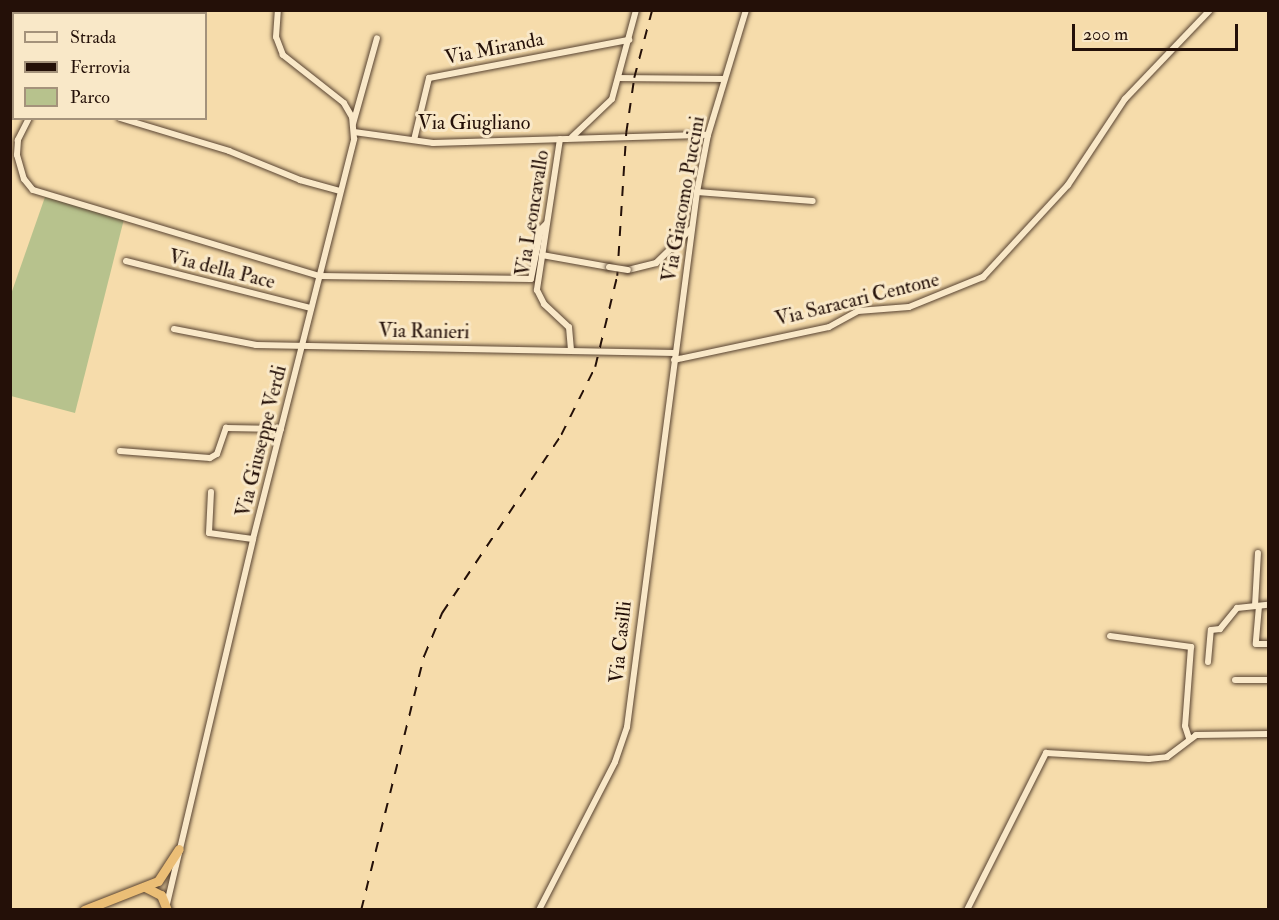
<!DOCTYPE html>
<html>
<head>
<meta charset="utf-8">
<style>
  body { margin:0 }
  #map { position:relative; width:1279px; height:920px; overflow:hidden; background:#f6dcab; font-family:"IM FELL Double Pica",serif }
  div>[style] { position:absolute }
  .green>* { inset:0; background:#b7c28d }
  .roads { filter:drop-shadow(0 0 2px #584331) drop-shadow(0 0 2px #584331) }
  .minor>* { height:6px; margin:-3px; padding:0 3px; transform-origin:3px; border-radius:3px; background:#f9e8c8 }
  .highway>* { height:9px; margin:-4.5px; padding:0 4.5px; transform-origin:4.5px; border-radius:4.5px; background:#ebbe76 }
  .rail>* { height:1.5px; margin-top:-0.75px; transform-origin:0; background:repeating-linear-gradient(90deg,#241008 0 10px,transparent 0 20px) }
  .bridges { filter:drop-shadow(0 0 2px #584331) drop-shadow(0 0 2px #584331) }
  .minor-bridge>* { height:6px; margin:-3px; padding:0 3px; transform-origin:3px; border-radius:3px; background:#f9e8c8 }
  span { translate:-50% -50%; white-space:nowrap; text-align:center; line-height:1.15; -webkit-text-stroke:6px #f9e8c8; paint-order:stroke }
  .street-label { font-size:20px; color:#241008 }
  .frame { position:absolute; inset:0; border:12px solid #241008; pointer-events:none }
  .legend { position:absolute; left:12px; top:12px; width:195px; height:108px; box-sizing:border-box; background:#f9e8c8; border:2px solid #a4927b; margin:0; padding:8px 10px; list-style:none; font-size:18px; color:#241008 }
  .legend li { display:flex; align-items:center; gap:12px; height:30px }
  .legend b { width:30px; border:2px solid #a4927b }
  .scale { position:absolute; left:1072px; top:24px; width:166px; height:27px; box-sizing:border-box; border:3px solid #241008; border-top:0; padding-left:8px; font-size:18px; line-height:21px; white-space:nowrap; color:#241008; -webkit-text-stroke:4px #f9e8c8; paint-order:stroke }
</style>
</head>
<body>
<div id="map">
  <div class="green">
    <div style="clip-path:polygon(45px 197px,124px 219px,75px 413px,11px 396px,10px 297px)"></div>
  </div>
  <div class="roads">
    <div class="minor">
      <div style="left:38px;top:14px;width:4px;rotate:-90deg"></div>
      <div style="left:618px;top:78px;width:106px;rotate:0.5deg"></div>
      <div style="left:29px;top:118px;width:25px;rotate:117deg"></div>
      <div style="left:18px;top:140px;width:15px;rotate:94deg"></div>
      <div style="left:17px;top:155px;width:25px;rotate:74deg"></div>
      <div style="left:24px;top:179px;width:14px;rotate:51deg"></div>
      <div style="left:33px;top:190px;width:299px;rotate:16.7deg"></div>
      <div style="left:319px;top:276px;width:212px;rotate:0.8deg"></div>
      <div style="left:531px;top:279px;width:51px;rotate:-78.7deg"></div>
      <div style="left:541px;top:229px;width:8px;rotate:-45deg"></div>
      <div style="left:120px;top:118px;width:114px;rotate:16.8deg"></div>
      <div style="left:229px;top:151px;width:77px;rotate:22.2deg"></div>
      <div style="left:300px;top:180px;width:41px;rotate:15.4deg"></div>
      <div style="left:353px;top:124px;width:89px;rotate:-74.4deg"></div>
      <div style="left:354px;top:132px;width:80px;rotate:7.9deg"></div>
      <div style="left:433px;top:143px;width:275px;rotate:-1.7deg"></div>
      <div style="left:572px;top:137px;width:55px;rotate:-43.5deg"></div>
      <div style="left:612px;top:99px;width:92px;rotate:-74.9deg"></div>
      <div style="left:560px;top:139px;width:153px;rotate:98.7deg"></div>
      <div style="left:537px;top:290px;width:16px;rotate:63deg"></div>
      <div style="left:544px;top:304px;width:34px;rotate:43deg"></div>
      <div style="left:569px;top:327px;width:22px;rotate:85deg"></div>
      <div style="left:414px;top:140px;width:64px;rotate:-76.4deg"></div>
      <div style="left:429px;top:78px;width:204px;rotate:-10.8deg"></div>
      <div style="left:697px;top:192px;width:116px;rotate:4.4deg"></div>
      <div style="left:542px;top:255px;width:68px;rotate:10.2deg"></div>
      <div style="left:126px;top:261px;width:191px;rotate:14.3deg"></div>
      <div style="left:628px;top:270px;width:29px;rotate:-14deg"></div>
      <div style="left:656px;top:263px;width:50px;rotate:-44.2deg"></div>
      <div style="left:174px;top:329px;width:84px;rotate:11deg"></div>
      <div style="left:256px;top:345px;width:419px;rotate:1.1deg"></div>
      <div style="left:674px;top:360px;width:158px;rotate:-12deg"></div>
      <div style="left:829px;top:327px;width:33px;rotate:-29deg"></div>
      <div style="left:858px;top:311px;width:51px;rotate:-4.5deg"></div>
      <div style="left:909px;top:307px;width:80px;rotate:-22.1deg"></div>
      <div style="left:983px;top:277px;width:125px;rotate:-47.3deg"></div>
      <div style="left:1068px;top:185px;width:103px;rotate:-56.5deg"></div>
      <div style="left:1125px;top:99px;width:123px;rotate:-46.3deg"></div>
      <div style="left:120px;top:451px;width:90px;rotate:4.4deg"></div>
      <div style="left:210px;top:458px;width:8px;rotate:-30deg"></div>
      <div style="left:217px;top:454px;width:28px;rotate:-71deg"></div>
      <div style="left:226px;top:428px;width:55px;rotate:1deg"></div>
      <div style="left:211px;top:492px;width:41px;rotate:92.8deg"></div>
      <div style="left:209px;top:533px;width:44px;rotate:7.8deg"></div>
      <div style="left:1255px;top:606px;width:53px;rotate:-86.8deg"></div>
      <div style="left:1259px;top:606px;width:38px;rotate:95deg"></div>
      <div style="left:1256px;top:644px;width:12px"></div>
      <div style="left:1110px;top:636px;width:82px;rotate:7.7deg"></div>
      <div style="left:1191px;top:647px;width:79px;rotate:94.3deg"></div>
      <div style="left:1185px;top:726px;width:13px;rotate:72deg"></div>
      <div style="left:1208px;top:662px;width:32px;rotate:-85deg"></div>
      <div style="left:1211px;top:630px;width:9px;rotate:-6deg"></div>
      <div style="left:1220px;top:629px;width:27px;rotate:-51deg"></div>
      <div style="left:1237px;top:608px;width:31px;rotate:-6deg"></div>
      <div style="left:1235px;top:680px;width:33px"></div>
      <div style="left:166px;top:908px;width:379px;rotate:-76.7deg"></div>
      <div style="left:253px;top:539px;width:413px;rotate:-75.8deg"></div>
      <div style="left:354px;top:139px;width:22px;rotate:-95deg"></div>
      <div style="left:352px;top:117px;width:16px;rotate:-120deg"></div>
      <div style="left:344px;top:103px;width:78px;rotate:-141.8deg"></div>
      <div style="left:283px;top:55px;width:19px;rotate:-111deg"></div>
      <div style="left:276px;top:37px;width:27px;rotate:-86deg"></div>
      <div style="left:539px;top:910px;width:166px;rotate:-62.8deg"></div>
      <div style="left:615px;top:762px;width:37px;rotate:-71deg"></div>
      <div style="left:627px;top:727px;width:540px;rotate:-82.55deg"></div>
      <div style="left:697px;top:192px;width:58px;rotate:-79.1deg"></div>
      <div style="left:708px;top:135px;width:131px;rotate:-73.1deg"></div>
      <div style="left:967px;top:910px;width:176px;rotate:-63.3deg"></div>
      <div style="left:1046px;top:753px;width:103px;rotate:3.3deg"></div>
      <div style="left:1149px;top:759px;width:18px;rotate:-6deg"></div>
      <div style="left:1167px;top:757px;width:36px;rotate:-37deg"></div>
      <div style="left:1196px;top:735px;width:72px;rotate:-0.8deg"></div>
    </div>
    <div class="highway">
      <div style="left:145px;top:887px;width:18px;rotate:27deg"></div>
      <div style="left:161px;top:895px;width:16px;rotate:68deg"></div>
      <div style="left:84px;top:910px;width:79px;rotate:-21.4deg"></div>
      <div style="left:158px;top:881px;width:38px;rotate:-57deg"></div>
    </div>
  </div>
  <div class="rail">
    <div style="left:361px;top:910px;width:262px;rotate:-76.1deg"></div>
    <div style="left:424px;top:656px;width:47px;rotate:-67.3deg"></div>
    <div style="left:442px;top:613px;width:214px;rotate:-56.2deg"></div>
    <div style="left:561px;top:435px;width:76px;rotate:-63.4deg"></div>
    <div style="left:595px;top:367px;width:94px;rotate:-76.4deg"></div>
    <div style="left:617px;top:276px;width:143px;rotate:-86.4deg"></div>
    <div style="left:626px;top:133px;width:56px;rotate:-81.7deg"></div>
    <div style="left:634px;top:78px;width:70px;rotate:-75.2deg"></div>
  </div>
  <div class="bridges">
    <div class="minor-bridge">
      <div style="left:609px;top:267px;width:19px;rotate:9deg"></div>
    </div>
  </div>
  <div class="street-label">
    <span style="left:494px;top:48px;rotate:-11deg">Via Miranda</span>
    <span style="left:474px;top:122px">Via Giugliano</span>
    <span style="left:683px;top:199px;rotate:-80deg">Via Giacomo Puccini</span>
    <span style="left:532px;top:213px;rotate:-81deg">Via Leoncavallo</span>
    <span style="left:222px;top:269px;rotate:14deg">Via della Pace</span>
    <span style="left:857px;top:299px;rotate:-14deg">Via Saracari Centone</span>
    <span style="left:424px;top:331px;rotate:1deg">Via Ranieri</span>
    <span style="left:261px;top:441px;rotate:-76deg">Via Giuseppe Verdi</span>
    <span style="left:620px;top:642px;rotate:-84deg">Via Casilli</span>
  </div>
  <div class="frame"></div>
  <ul class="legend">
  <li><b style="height:8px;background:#f9e8c8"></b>Strada</li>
  <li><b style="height:8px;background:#241008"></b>Ferrovia</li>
  <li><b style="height:16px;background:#b7c28d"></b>Parco</li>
  </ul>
  <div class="scale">200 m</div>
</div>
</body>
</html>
